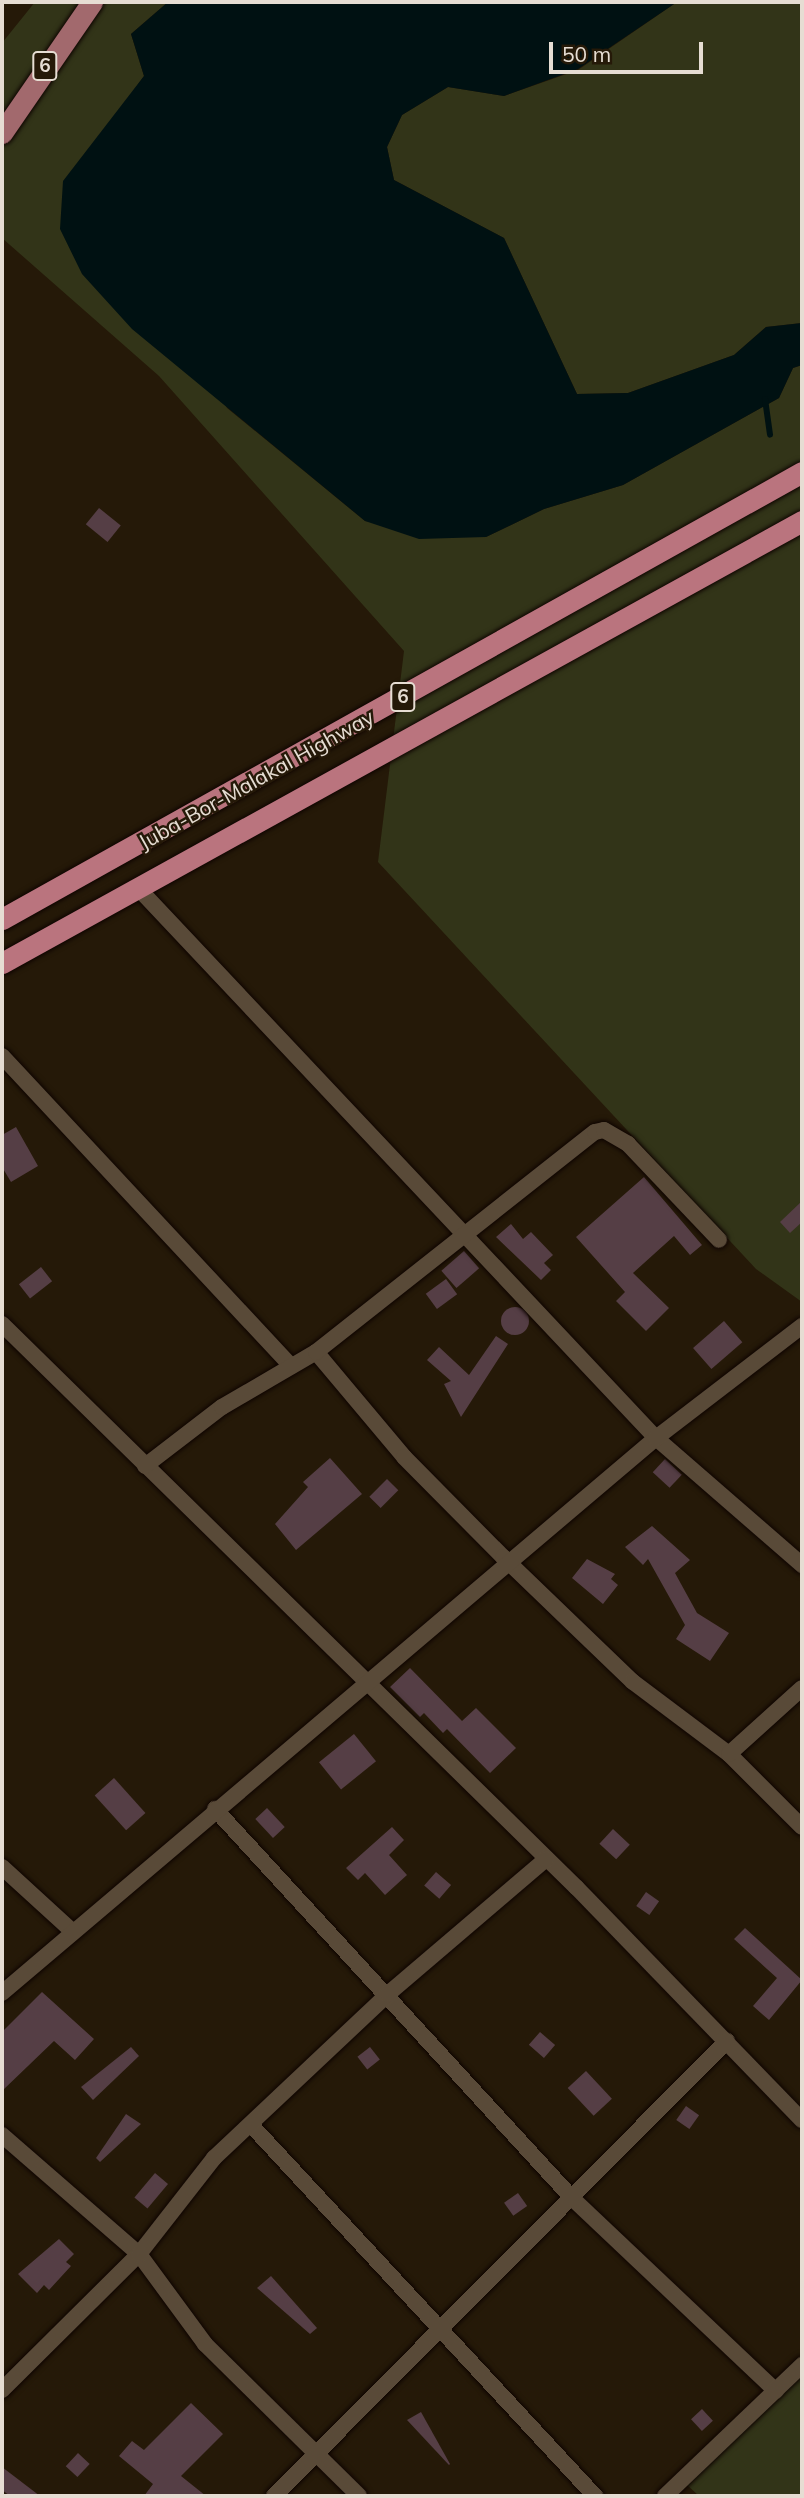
<!DOCTYPE html>
<html>
<head>
<meta charset="utf-8">
<style>
  body { margin:0 }
  #map { position:relative; width:804px; height:2498px; overflow:hidden; background:#251908; font-family:Mulish,sans-serif }
  div>[style] { position:absolute }
  .green>* { inset:0; background:#323418 }
  .water>* { inset:0; background:#001112 }
  .stream>* { height:6px; margin:-3px; padding:0 3px; transform-origin:3px; border-radius:3px; background:#001112 }
  .building>* { inset:0; background:#553e45; transform-origin:0 0 }
  .round { border-radius:50% }
  .roads { filter:drop-shadow(0 0 2px #0e0400) drop-shadow(0 0 2px #0e0400) }
  .minor>* { height:16px; margin:-8px; padding:0 8px; transform-origin:8px; border-radius:8px; background:#594a38 }
  .primary>* { height:21px; margin:-10.5px; padding:0 10.5px; transform-origin:10.5px; border-radius:10.5px; background:#a2696d }
  .trunk>* { height:21px; margin:-10.5px; padding:0 10.5px; transform-origin:10.5px; border-radius:10.5px; background:#ba747e }
  span { translate:-50% -50%; white-space:nowrap; text-align:center; line-height:1.15; -webkit-text-stroke:5px #251908; paint-order:stroke }
  .shield-label span { padding:2px 5px; background:#251908; border:2px solid; border-radius:5px; -webkit-text-stroke-width:0 }
  .shield-label { font-size:19px; color:#e6ddd3; font-weight:700 }
  .street-label { font-size:21px; color:#e6ddd3 }
  .frame { position:absolute; inset:0; border:4px solid #e6ddd3; pointer-events:none }
  .scale { position:absolute; left:549px; top:42px; width:154px; height:32px; box-sizing:border-box; border:4px solid #e6ddd3; border-top:0; padding-left:9px; font-size:21px; line-height:24px; white-space:nowrap; color:#e6ddd3; -webkit-text-stroke:5px #251908; paint-order:stroke }
</style>
</head>
<body>
<div id="map">
  <div class="green">
    <div style="clip-path:polygon(35px 2px,168px 2px,131px 34px,144px 76px,111px 122px,227px 408px,365px 521px,486px 537px,544px 509px,623px 485px,779px 398px,793px 368px,802px 365px,802px 1302px,756px 1269px,378px 862px,404px 651px,159px 376px,2px 238px,2px 43px)"></div>
    <div style="clip-path:polygon(677px 2px,802px 2px,802px 323px,766px 327px,734px 355px,628px 393px,577px 394px,504px 238px,394px 180px,387px 147px,402px 115px,448px 87px,504px 96px,578px 70px)"></div>
    <div style="clip-path:polygon(802px 2356px,802px 2496px,699px 2496px,686px 2484px)"></div>
  </div>
  <div class="water">
    <div style="clip-path:polygon(168px 2px,677px 2px,578px 69px,504px 96px,448px 87px,402px 115px,387px 147px,394px 180px,504px 238px,577px 394px,628px 393px,734px 355px,766px 327px,802px 323px,802px 365px,793px 368px,779px 398px,623px 485px,544px 509px,486px 537px,419px 539px,365px 521px,132px 329px,82px 274px,60px 229px,63px 181px,144px 76px,131px 34px)"></div>
  </div>
  <div class="stream">
    <div style="left:765px;top:399px;width:36px;rotate:82deg"></div>
  </div>
  <div class="building">
    <div style="left:99px;top:508px;width:28px;height:21px;rotate:39deg"></div>
    <div style="clip-path:polygon(16px 1127px,38px 1166px,11px 1182px,2px 1167px,2px 1135px)"></div>
    <div style="clip-path:polygon(644px 1177px,702px 1245px,690px 1255px,674px 1236px,633px 1273px,669px 1308px,646px 1331px,616px 1301px,625px 1292px,576px 1237px)"></div>
    <div style="clip-path:polygon(802px 1201px,802px 1222px,790px 1233px,780px 1222px)"></div>
    <div style="clip-path:polygon(511px 1224px,523px 1239px,531px 1232px,553px 1255px,544px 1263px,551px 1270px,541px 1280px,496px 1237px)"></div>
    <div style="left:464px;top:1251px;width:23px;height:30px;rotate:49deg"></div>
    <div style="left:41px;top:1267px;width:18px;height:28px;rotate:52deg"></div>
    <div style="left:446px;top:1279px;width:19px;height:25px;rotate:54deg"></div>
    <div class="round" style="left:501px;top:1307px;width:28px;height:28px"></div>
    <div style="left:724px;top:1321px;width:28px;height:41px;rotate:49deg"></div>
    <div style="clip-path:polygon(496px 1336px,508px 1344px,461px 1417px,444px 1384px,451px 1381px,427px 1360px,439px 1347px,469px 1375px)"></div>
    <div style="clip-path:polygon(330px 1458px,362px 1494px,296px 1550px,275px 1524px,308px 1487px,303px 1482px)"></div>
    <div style="left:665px;top:1459px;width:23px;height:18px;rotate:43deg"></div>
    <div style="left:387px;top:1479px;width:16px;height:25px;rotate:45deg"></div>
    <div style="clip-path:polygon(652px 1526px,690px 1560px,675px 1573px,697px 1613px,729px 1633px,710px 1661px,676px 1639px,685px 1625px,648px 1559px,643px 1565px,625px 1547px)"></div>
    <div style="clip-path:polygon(587px 1559px,615px 1574px,611px 1579px,618px 1585px,603px 1604px,572px 1578px)"></div>
    <div style="clip-path:polygon(410px 1668px,462px 1721px,476px 1708px,516px 1748px,490px 1773px,447px 1729px,443px 1733px,424px 1713px,420px 1717px,390px 1687px)"></div>
    <div style="left:354px;top:1734px;width:35px;height:45px;rotate:51deg"></div>
    <div style="left:114px;top:1778px;width:47px;height:26px;rotate:48deg"></div>
    <div style="left:267px;top:1808px;width:26px;height:16px;rotate:47deg"></div>
    <div style="clip-path:polygon(392px 1827px,404px 1840px,389px 1855px,407px 1875px,385px 1895px,365px 1873px,358px 1880px,346px 1868px)"></div>
    <div style="left:613px;top:1829px;width:23px;height:20px;rotate:43deg"></div>
    <div style="left:436px;top:1872px;width:20px;height:18px;rotate:41deg"></div>
    <div style="left:646px;top:1892px;width:16px;height:17px;rotate:35deg"></div>
    <div style="clip-path:polygon(745px 1928px,802px 1980px,769px 2020px,753px 2006px,777px 1978px,734px 1939px)"></div>
    <div style="clip-path:polygon(42px 1992px,94px 2039px,75px 2060px,54px 2041px,2px 2091px,2px 2032px)"></div>
    <div style="left:540px;top:2032px;width:20px;height:17px;rotate:41deg"></div>
    <div style="clip-path:polygon(131px 2047px,139px 2056px,93px 2100px,81px 2087px)"></div>
    <div style="left:370px;top:2047px;width:16px;height:16px;rotate:52deg"></div>
    <div style="left:586px;top:2071px;width:38px;height:25px;rotate:47deg"></div>
    <div style="left:686px;top:2106px;width:16px;height:17px;rotate:35deg"></div>
    <div style="clip-path:polygon(126px 2114px,141px 2124px,100px 2162px,96px 2158px)"></div>
    <div style="left:155px;top:2173px;width:17px;height:32px;rotate:40deg"></div>
    <div style="left:518px;top:2193px;width:16px;height:17px;rotate:55deg"></div>
    <div style="clip-path:polygon(59px 2239px,74px 2254px,66px 2262px,71px 2266px,49px 2290px,44px 2285px,37px 2293px,18px 2274px)"></div>
    <div style="clip-path:polygon(271px 2276px,317px 2328px,310px 2334px,257px 2288px)"></div>
    <div style="clip-path:polygon(191px 2403px,223px 2434px,181px 2476px,206px 2496px,144px 2496px,153px 2484px,119px 2456px,132px 2441px,144px 2450px)"></div>
    <div style="left:702px;top:2409px;width:16px;height:15px;rotate:47deg"></div>
    <div style="clip-path:polygon(421px 2412px,450px 2464px,449px 2465px,407px 2420px)"></div>
    <div style="left:78px;top:2453px;width:16px;height:18px;rotate:43deg"></div>
    <div style="clip-path:polygon(2px 2467px,40px 2496px,10px 2496px,2px 2490px)"></div>
  </div>
  <div class="roads">
    <div class="minor">
      <div style="left:138px;top:888px;width:756px;rotate:46.72deg"></div>
      <div style="left:656px;top:1438px;width:194px;rotate:41deg"></div>
      <div style="left:2px;top:1056px;width:424px;rotate:47deg"></div>
      <div style="left:2px;top:1324px;width:805px;rotate:44.45deg"></div>
      <div style="left:577px;top:1888px;width:323px;rotate:45.9deg"></div>
      <div style="left:316px;top:1352px;width:137px;rotate:50deg"></div>
      <div style="left:404px;top:1457px;width:141px;rotate:45.3deg"></div>
      <div style="left:503px;top:1557px;width:180px;rotate:43.9deg"></div>
      <div style="left:633px;top:1682px;width:120px;rotate:36.9deg"></div>
      <div style="left:729px;top:1754px;width:103px;rotate:45deg"></div>
      <div style="left:145px;top:1466px;width:97px;rotate:-37.5deg"></div>
      <div style="left:222px;top:1407px;width:109px;rotate:-30.3deg"></div>
      <div style="left:316px;top:1352px;width:355px;rotate:-38.3deg"></div>
      <div style="left:595px;top:1132px;width:9px;rotate:-13deg"></div>
      <div style="left:604px;top:1130px;width:28px;rotate:30deg"></div>
      <div style="left:628px;top:1144px;width:132px;rotate:46.5deg"></div>
      <div style="left:729px;top:1754px;width:98px;rotate:-42.1deg"></div>
      <div style="left:215px;top:1809px;width:529px;rotate:47.45deg"></div>
      <div style="left:573px;top:2199px;width:279px;rotate:43.4deg"></div>
      <div style="left:2px;top:1867px;width:95px;rotate:42.4deg"></div>
      <div style="left:2px;top:1993px;width:858px;rotate:-40.32deg"></div>
      <div style="left:656px;top:1438px;width:184px;rotate:-37.5deg"></div>
      <div style="left:252px;top:2126px;width:505px;rotate:47.17deg"></div>
      <div style="left:2px;top:2135px;width:181px;rotate:41deg"></div>
      <div style="left:139px;top:2254px;width:112px;rotate:53.7deg"></div>
      <div style="left:205px;top:2344px;width:216px;rotate:44.6deg"></div>
      <div style="left:2px;top:2390px;width:193px;rotate:-44.8deg"></div>
      <div style="left:139px;top:2254px;width:122px;rotate:-52deg"></div>
      <div style="left:214px;top:2158px;width:239px;rotate:-43.3deg"></div>
      <div style="left:388px;top:1994px;width:208px;rotate:-40.5deg"></div>
      <div style="left:274px;top:2496px;width:642px;rotate:-45.13deg"></div>
      <div style="left:665px;top:2496px;width:190px;rotate:-43.7deg"></div>
    </div>
    <div class="primary">
      <div style="left:2px;top:133px;width:159px;rotate:-55.5deg"></div>
    </div>
    <div class="trunk">
      <div style="left:2px;top:919px;width:916px;rotate:-29.19deg"></div>
      <div style="left:2px;top:963px;width:914px;rotate:-28.92deg"></div>
    </div>
  </div>
  <div class="shield-label">
    <span style="left:45px;top:66px">6</span>
    <span style="left:403px;top:697px">6</span>
  </div>
  <div class="street-label">
    <span style="left:256px;top:779px;rotate:-29deg">Juba-Bor-Malakal Highway</span>
  </div>
  <div class="frame"></div>
  <div class="scale">50 m</div>
</div>
</body>
</html>
